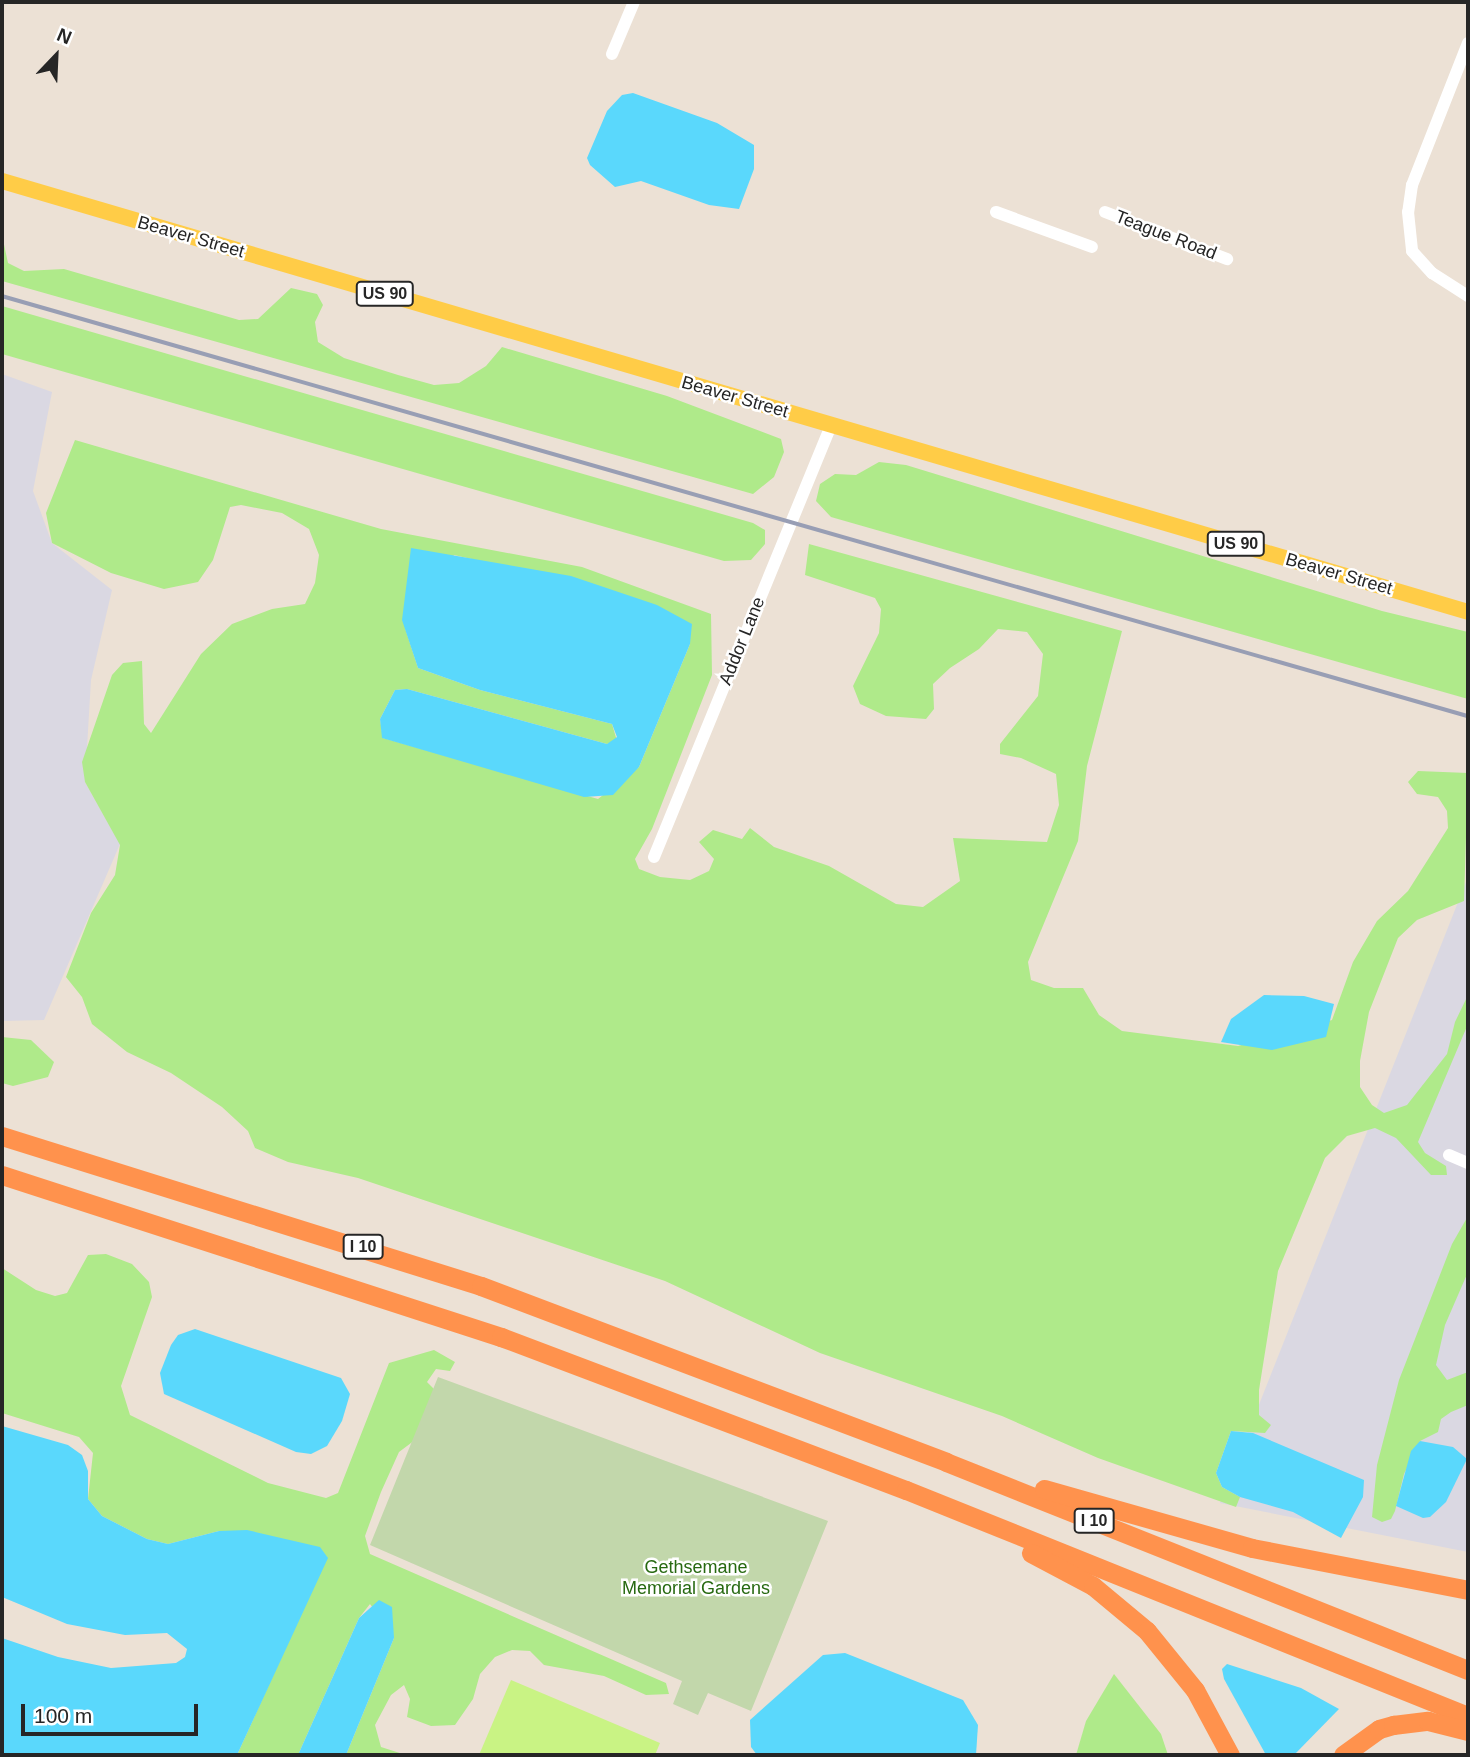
<!DOCTYPE html>
<html>
<head>
<meta charset="utf-8">
<style>
  body { margin:0 }
  #map { position:relative; width:1470px; height:1757px; overflow:hidden; background:#ece1d5; font-family:Helvetica,sans-serif }
  div>[style] { position:absolute }
  .industrial>* { inset:0; background:#dad8e2 }
  .green>* { inset:0; background:#afea8a }
  .cemetery>* { inset:0; background:#c2d7ab }
  .pitch>* { inset:0; background:#c9f384 }
  .water>* { inset:0; background:#5ad8fc }
  .minor>* { height:12px; margin:-6px; padding:0 6px; transform-origin:6px; border-radius:6px; background:#fff }
  .major>* { height:16px; margin:-8px; padding:0 8px; transform-origin:8px; border-radius:8px; background:#ffcc47 }
  .highway>* { height:19px; margin:-9.5px; padding:0 9.5px; transform-origin:9.5px; border-radius:9.5px; background:#ff924d }
  .rail>* { height:3.5px; margin:-1.75px; padding:0 1.75px; transform-origin:1.75px; border-radius:1.75px; background:#989eb4 }
  span { translate:-50% -50%; white-space:nowrap; text-align:center; line-height:1.15; -webkit-text-stroke:5px #fff; paint-order:stroke }
  .shield-label span { padding:2px 5px; background:#fff; border:2px solid; border-radius:5px; -webkit-text-stroke-width:0 }
  .shield-label { font-size:16px; color:#262626; font-weight:700 }
  .street-label { font-size:18px; color:#262626 }
  .park-label { font-size:18px; color:#276911 }
  .frame { position:absolute; inset:0; border:4px solid #262626; pointer-events:none }
  .north { position:absolute; left:21px; top:21px; width:70px; height:70px; -webkit-text-stroke:5px #fff; paint-order:stroke; rotate:23deg; font-size:19px; font-weight:700; line-height:28px; text-align:center; color:#262626 }
  .north::after { content:''; display:block; margin:auto; width:24px; height:32px; background:#262626; clip-path:polygon(50% 0,100% 100%,50% 72%,0 100%) }
  .scale { position:absolute; left:21px; top:1704px; width:177px; height:32px; box-sizing:border-box; border:4px solid #262626; border-top:0; padding-left:9px; font-size:21px; line-height:24px; white-space:nowrap; color:#262626; -webkit-text-stroke:5px #fff; paint-order:stroke }
</style>
</head>
<body>
<div id="map">
  <div class="industrial">
    <div style="clip-path:polygon(2px 374px,52px 392px,33px 491px,52px 543px,112px 590px,91px 680px,85px 782px,120px 844px,44px 1020px,2px 1021px)"></div>
    <div style="clip-path:polygon(1468px 877px,1468px 1552px,1220px 1503px)"></div>
  </div>
  <div class="green">
    <div style="clip-path:polygon(2px 235px,8px 263px,24px 271px,64px 269px,239px 320px,258px 319px,291px 288px,317px 294px,323px 305px,315px 322px,318px 342px,344px 358px,398px 375px,434px 385px,459px 383px,486px 366px,502px 347px,667px 396px,781px 439px,784px 452px,774px 477px,753px 494px,2px 281px)"></div>
    <div style="clip-path:polygon(2px 306px,753px 523px,765px 530px,765px 544px,751px 560px,724px 561px,2px 354px)"></div>
    <div style="clip-path:polygon(evenodd,75px 440px,381px 529px,582px 567px,711px 614px,712px 675px,652px 829px,635px 859px,639px 869px,660px 877px,690px 880px,709px 871px,714px 859px,699px 842px,713px 830px,742px 839px,750px 828px,774px 847px,829px 866px,896px 904px,923px 907px,960px 881px,953px 838px,1047px 842px,1059px 805px,1056px 774px,1021px 758px,1000px 754px,1000px 744px,1038px 696px,1043px 654px,1027px 632px,998px 629px,979px 649px,950px 668px,933px 684px,934px 709px,926px 719px,886px 716px,860px 704px,853px 686px,879px 633px,881px 609px,875px 598px,805px 575px,809px 544px,1122px 631px,1087px 766px,1078px 841px,1028px 962px,1031px 980px,1054px 988px,1083px 988px,1099px 1015px,1122px 1031px,1238px 1046px,1332px 1020px,1353px 962px,1377px 921px,1408px 891px,1448px 828px,1447px 811px,1438px 797px,1417px 794px,1408px 782px,1418px 771px,1468px 773px,1464px 901px,1417px 920px,1398px 938px,1369px 1012px,1360px 1061px,1360px 1087px,1372px 1105px,1384px 1113px,1407px 1105px,1447px 1054px,1455px 1022px,1468px 995px,1468px 1024px,1418px 1142px,1425px 1153px,1446px 1166px,1447px 1175px,1431px 1175px,1396px 1138px,1375px 1128px,1347px 1136px,1325px 1158px,1278px 1271px,1259px 1390px,1259px 1415px,1271px 1425px,1265px 1433px,1231px 1431px,1216px 1473px,1222px 1487px,1240px 1497px,1236px 1507px,1098px 1458px,1002px 1416px,820px 1353px,665px 1281px,358px 1178px,288px 1162px,255px 1148px,248px 1131px,222px 1107px,171px 1073px,127px 1052px,92px 1024px,82px 997px,66px 977px,91px 913px,115px 875px,120px 845px,85px 782px,82px 762px,112px 675px,123px 663px,142px 661px,144px 724px,151px 733px,201px 654px,232px 624px,272px 609px,305px 604px,315px 583px,319px 555px,309px 529px,282px 513px,241px 505px,230px 507px,213px 560px,198px 582px,164px 589px,111px 573px,52px 543px,46px 513px,75px 440px,454px 555px,612px 591px,690px 644px,639px 767px,598px 799px,383px 738px,380px 719px,395px 690px,407px 689px,607px 744px,617px 741px,612px 724px,480px 690px,418px 668px,405px 628px,454px 555px)"></div>
    <div style="clip-path:polygon(879px 462px,906px 465px,1382px 611px,1468px 632px,1468px 699px,831px 517px,816px 501px,820px 484px,835px 474px,856px 475px)"></div>
    <div style="clip-path:polygon(2px 1037px,31px 1040px,54px 1062px,48px 1077px,13px 1086px,2px 1083px)"></div>
    <div style="clip-path:polygon(1468px 1216px,1468px 1272px,1445px 1325px,1436px 1365px,1447px 1380px,1468px 1372px,1468px 1405px,1451px 1412px,1441px 1419px,1438px 1432px,1420px 1441px,1404px 1474px,1395px 1511px,1391px 1519px,1382px 1522px,1372px 1517px,1377px 1465px,1399px 1380px,1452px 1244px)"></div>
    <div style="clip-path:polygon(106px 1254px,132px 1264px,149px 1282px,152px 1297px,121px 1386px,130px 1415px,268px 1483px,326px 1498px,338px 1493px,389px 1363px,434px 1350px,455px 1362px,450px 1371px,436px 1369px,427px 1382px,439px 1394px,423px 1434px,399px 1452px,381px 1492px,365px 1536px,370px 1554px,666px 1683px,669px 1694px,646px 1695px,604px 1676px,544px 1665px,530px 1651px,512px 1650px,495px 1657px,480px 1674px,473px 1699px,455px 1725px,431px 1726px,407px 1717px,410px 1699px,404px 1685px,391px 1695px,375px 1725px,381px 1747px,406px 1755px,346px 1755px,394px 1638px,370px 1604px,359px 1618px,298px 1755px,237px 1755px,327px 1557px,219px 1531px,168px 1544px,147px 1539px,102px 1516px,88px 1499px,93px 1453px,79px 1437px,2px 1413px,2px 1268px,36px 1290px,55px 1296px,67px 1293px,88px 1255px)"></div>
    <div style="clip-path:polygon(1114px 1674px,1161px 1734px,1168px 1755px,1076px 1755px,1086px 1721px)"></div>
  </div>
  <div class="cemetery">
    <div style="clip-path:polygon(438px 1377px,828px 1521px,751px 1711px,708px 1693px,698px 1715px,673px 1704px,682px 1681px,370px 1545px)"></div>
  </div>
  <div class="pitch">
    <div style="clip-path:polygon(511px 1680px,660px 1743px,655px 1755px,479px 1755px)"></div>
  </div>
  <div class="water">
    <div style="clip-path:polygon(633px 93px,717px 123px,754px 145px,754px 169px,739px 209px,709px 205px,641px 181px,615px 187px,590px 165px,587px 158px,607px 111px,622px 95px)"></div>
    <div style="clip-path:polygon(411px 548px,571px 576px,657px 605px,692px 624px,690px 644px,639px 767px,613px 795px,584px 797px,382px 738px,380px 719px,395px 690px,407px 689px,607px 744px,617px 737px,612px 724px,480px 690px,418px 668px,402px 620px)"></div>
    <div style="clip-path:polygon(1264px 995px,1304px 996px,1334px 1004px,1326px 1037px,1272px 1050px,1221px 1042px,1231px 1019px)"></div>
    <div style="clip-path:polygon(195px 1329px,341px 1378px,350px 1394px,342px 1421px,327px 1446px,311px 1454px,296px 1452px,164px 1394px,160px 1373px,171px 1345px,178px 1335px)"></div>
    <div style="clip-path:polygon(2px 1426px,68px 1445px,82px 1455px,88px 1471px,88px 1499px,102px 1516px,147px 1539px,168px 1544px,219px 1531px,247px 1530px,320px 1547px,328px 1558px,237px 1755px,2px 1755px,2px 1638px,58px 1657px,111px 1668px,176px 1663px,185px 1657px,187px 1649px,167px 1633px,125px 1635px,67px 1624px,2px 1597px)"></div>
    <div style="clip-path:polygon(1231px 1431px,1253px 1433px,1364px 1480px,1363px 1497px,1341px 1538px,1293px 1512px,1240px 1497px,1222px 1487px,1216px 1473px)"></div>
    <div style="clip-path:polygon(1420px 1441px,1453px 1447px,1467px 1459px,1446px 1502px,1430px 1517px,1423px 1518px,1396px 1506px,1411px 1451px)"></div>
    <div style="clip-path:polygon(379px 1600px,392px 1607px,394px 1638px,346px 1755px,298px 1755px,359px 1618px)"></div>
    <div style="clip-path:polygon(845px 1653px,963px 1700px,978px 1725px,976px 1755px,757px 1755px,751px 1747px,750px 1720px,823px 1655px)"></div>
    <div style="clip-path:polygon(1227px 1664px,1301px 1688px,1339px 1709px,1294px 1755px,1266px 1755px,1224px 1679px,1222px 1669px)"></div>
  </div>
  <div class="minor">
    <div style="left:1468px;top:43px;width:153px;rotate:111.5deg"></div>
    <div style="left:1412px;top:185px;width:27px;rotate:98deg"></div>
    <div style="left:1408px;top:212px;width:39px;rotate:84deg"></div>
    <div style="left:1412px;top:251px;width:30px;rotate:48deg"></div>
    <div style="left:1432px;top:273px;width:43px;rotate:32.6deg"></div>
    <div style="left:612px;top:54px;width:56px;rotate:-67.1deg"></div>
    <div style="left:996px;top:212px;width:102px;rotate:20deg"></div>
    <div style="left:1105px;top:212px;width:131px;rotate:21.1deg"></div>
    <div style="left:654px;top:857px;width:467px;rotate:-67.7deg"></div>
    <div style="left:1449px;top:1155px;width:21px;rotate:23deg"></div>
  </div>
  <div class="major">
    <div style="left:2px;top:181px;width:1528px;rotate:16.38deg"></div>
  </div>
  <div class="highway">
    <div style="left:2px;top:1136px;width:502px;rotate:17.39deg"></div>
    <div style="left:481px;top:1286px;width:497px;rotate:20.7deg"></div>
    <div style="left:946px;top:1462px;width:562px;rotate:21.73deg"></div>
    <div style="left:2px;top:1175px;width:525px;rotate:17.99deg"></div>
    <div style="left:501px;top:1337px;width:433px;rotate:20.7deg"></div>
    <div style="left:906px;top:1490px;width:606px;rotate:21.91deg"></div>
    <div style="left:1044px;top:1489px;width:216px;rotate:15.8deg"></div>
    <div style="left:1252px;top:1548px;width:220px;rotate:11deg"></div>
    <div style="left:1031px;top:1553px;width:70px;rotate:28deg"></div>
    <div style="left:1093px;top:1586px;width:70px;rotate:39.8deg"></div>
    <div style="left:1147px;top:1631px;width:76px;rotate:50.9deg"></div>
    <div style="left:1195px;top:1690px;width:74px;rotate:61.7deg"></div>
    <div style="left:1343px;top:1755px;width:44px;rotate:-35.8deg"></div>
    <div style="left:1379px;top:1729px;width:15px;rotate:-16deg"></div>
    <div style="left:1393px;top:1725px;width:35px;rotate:-7deg"></div>
    <div style="left:1428px;top:1721px;width:41px;rotate:14deg"></div>
  </div>
  <div class="rail">
    <div style="left:2px;top:296px;width:1525px;rotate:15.99deg"></div>
  </div>
  <div class="shield-label">
    <span style="left:385px;top:294px">US 90</span>
    <span style="left:1236px;top:544px">US 90</span>
    <span style="left:363px;top:1247px">I 10</span>
    <span style="left:1094px;top:1521px">I 10</span>
  </div>
  <div class="street-label">
    <span style="left:1166px;top:235px;rotate:21deg">Teague Road</span>
    <span style="left:191px;top:237px;rotate:16deg">Beaver Street</span>
    <span style="left:735px;top:397px;rotate:16deg">Beaver Street</span>
    <span style="left:1339px;top:574px;rotate:16deg">Beaver Street</span>
    <span style="left:742px;top:641px;rotate:-68deg">Addor Lane</span>
  </div>
  <div class="park-label">
    <span style="left:696px;top:1578px">Gethsemane<br>Memorial Gardens</span>
  </div>
  <div class="frame"></div>
  <div class="north">N</div>
  <div class="scale">100 m</div>
</div>
</body>
</html>
